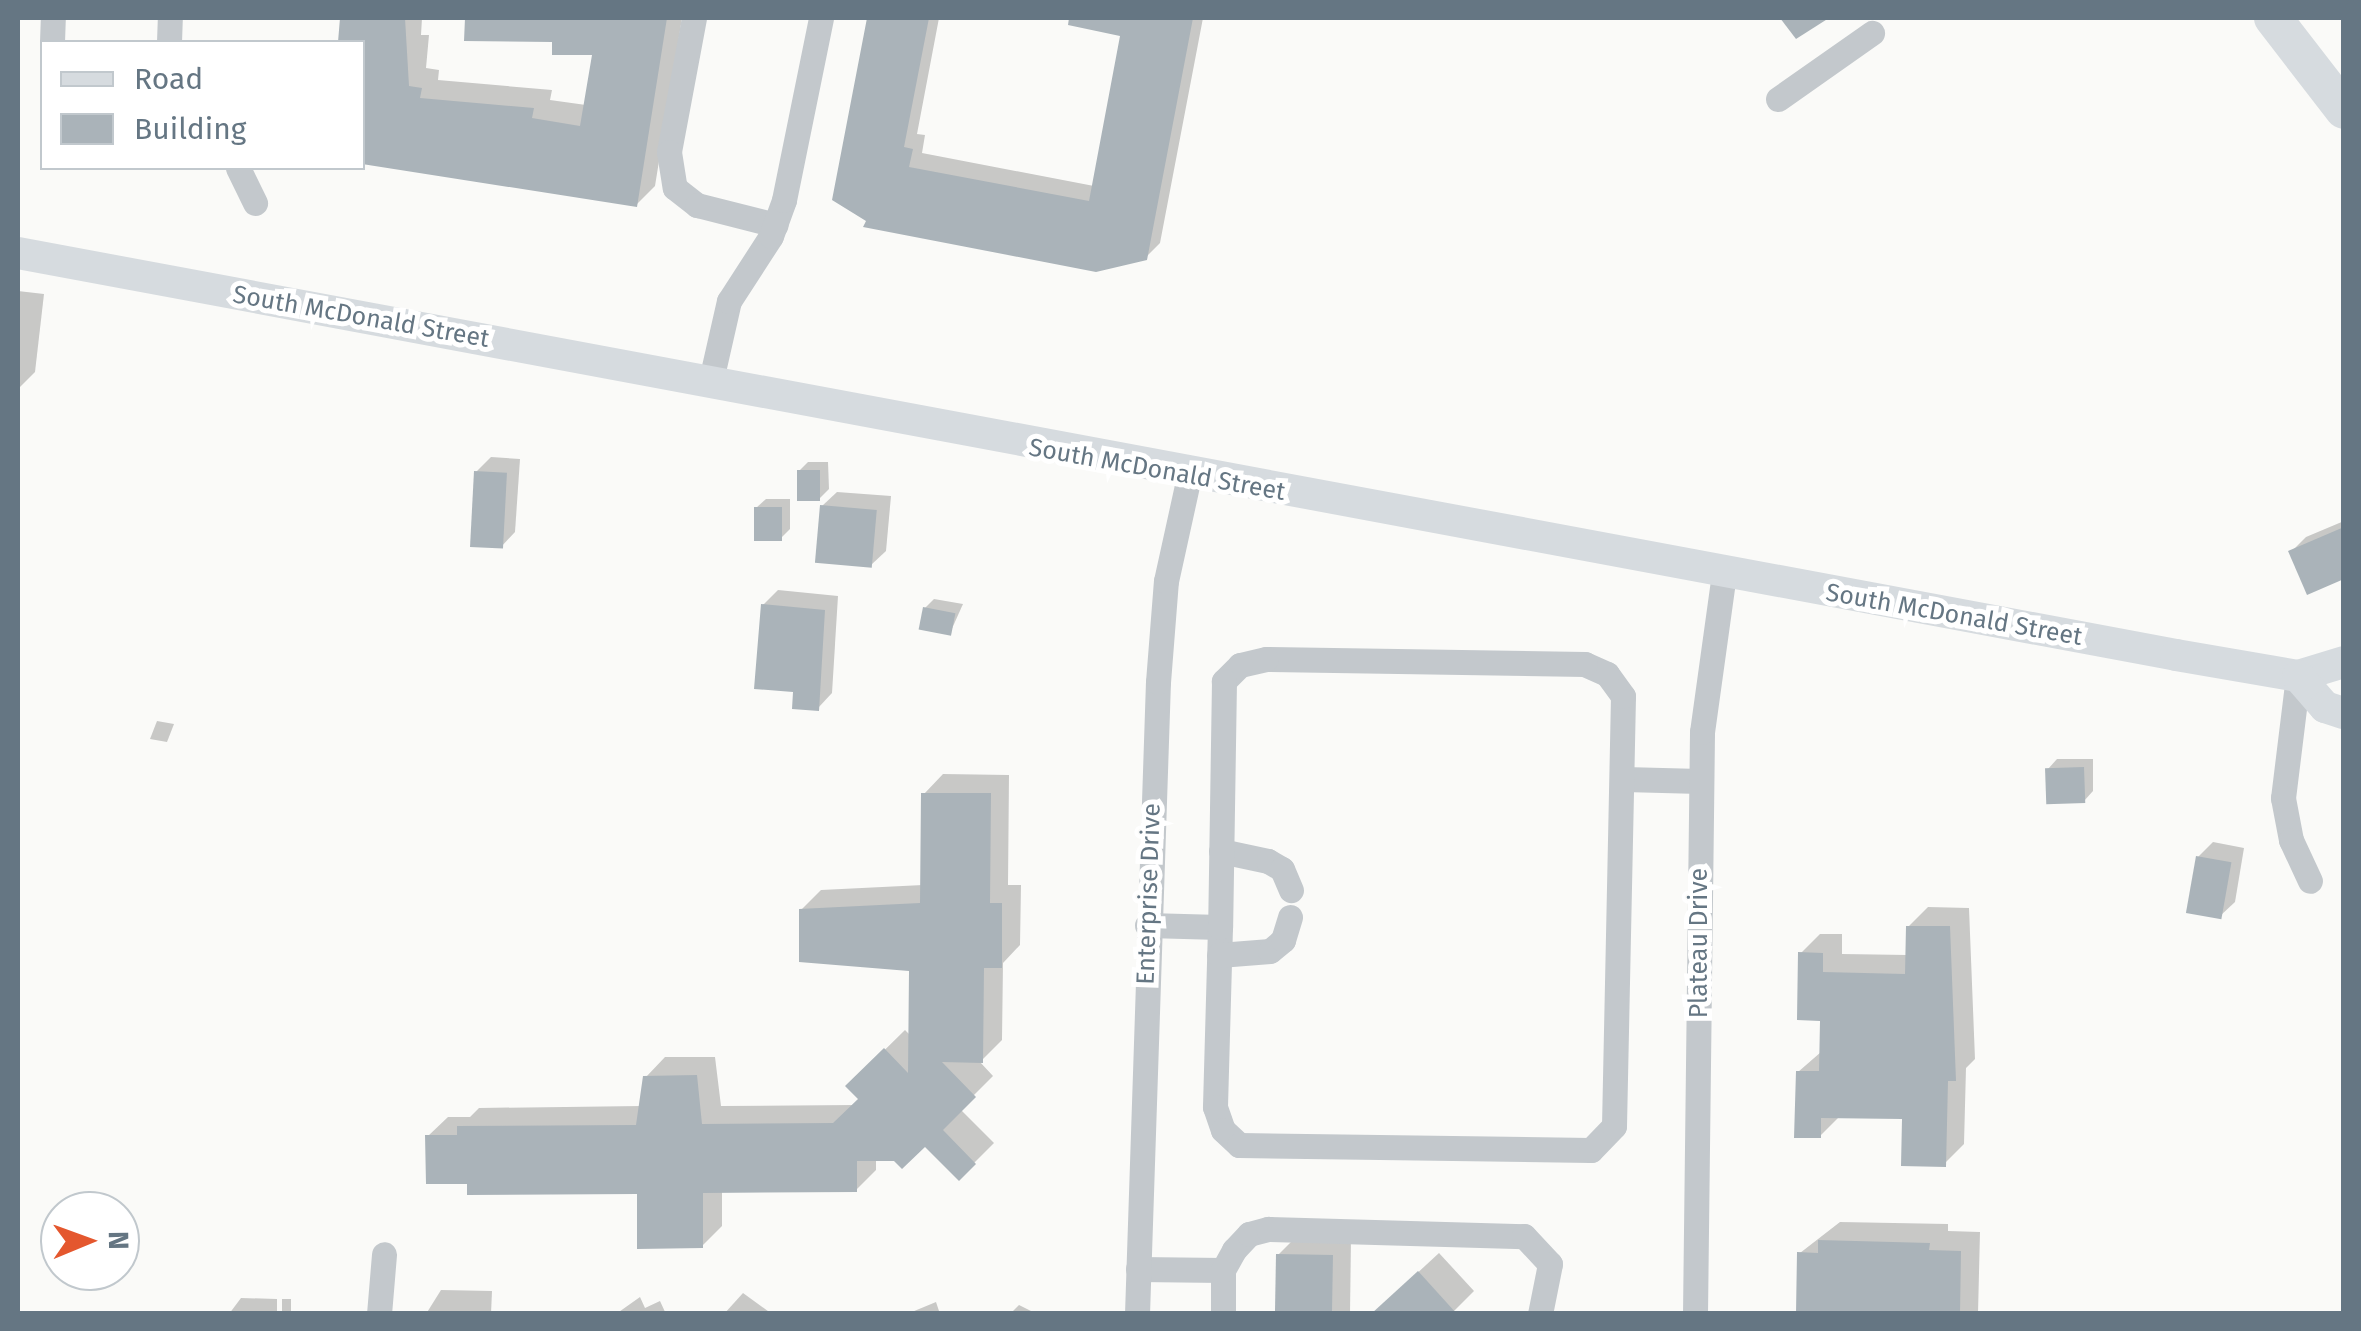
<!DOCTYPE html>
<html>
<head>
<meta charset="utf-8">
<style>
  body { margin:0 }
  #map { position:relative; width:2361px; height:1331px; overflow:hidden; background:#fafaf8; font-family:"Fira Sans",sans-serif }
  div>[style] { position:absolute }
  .shadow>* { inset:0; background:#0003; transform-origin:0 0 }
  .building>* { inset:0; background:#aab3b9; transform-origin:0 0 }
  .minor>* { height:25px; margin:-12.5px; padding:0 12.5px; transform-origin:12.5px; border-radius:12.5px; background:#c3c8cc }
  .major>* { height:32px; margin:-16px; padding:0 16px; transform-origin:16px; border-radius:16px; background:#d6dbdf }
  .highway>* { height:38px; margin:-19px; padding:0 19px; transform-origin:19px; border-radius:19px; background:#d6dbdf }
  span { translate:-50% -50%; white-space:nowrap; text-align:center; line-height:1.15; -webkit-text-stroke:10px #fff; paint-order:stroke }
  .street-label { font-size:25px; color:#657683 }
  .frame { position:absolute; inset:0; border:20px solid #657683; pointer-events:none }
  .legend { position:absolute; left:40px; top:40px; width:325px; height:130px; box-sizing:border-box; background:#fff; border:2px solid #c1c8cd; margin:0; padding:12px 18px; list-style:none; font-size:30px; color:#657683 }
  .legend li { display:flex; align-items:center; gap:20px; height:50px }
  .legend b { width:50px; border:2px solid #c1c8cd }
  .north { position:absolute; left:40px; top:1191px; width:100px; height:100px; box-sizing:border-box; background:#fff; border:2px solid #c1c8cd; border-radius:50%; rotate:89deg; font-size:28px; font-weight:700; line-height:40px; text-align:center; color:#657683 }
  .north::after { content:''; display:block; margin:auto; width:35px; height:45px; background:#e4572e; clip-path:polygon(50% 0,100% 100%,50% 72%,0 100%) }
</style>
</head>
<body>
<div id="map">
  <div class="shadow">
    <div style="clip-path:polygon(342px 18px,422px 18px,421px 35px,429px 35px,426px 68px,439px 70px,438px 80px,552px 90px,550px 100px,586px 105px,595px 52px,555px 39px,467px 38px,467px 18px,682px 18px,655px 186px,636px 205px,362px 161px,362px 42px,340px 42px)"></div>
    <div style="clip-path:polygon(870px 18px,939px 18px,917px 134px,925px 135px,922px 153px,1094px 186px,1123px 34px,1065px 18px,1203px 18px,1160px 243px,1146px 257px,870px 220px,835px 198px)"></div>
    <div style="clip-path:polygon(18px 291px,44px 294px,35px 372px,18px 389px)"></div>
    <div style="clip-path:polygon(491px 457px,520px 459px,515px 532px,501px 547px,476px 472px)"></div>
    <div style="clip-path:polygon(808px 462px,828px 462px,829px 489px,820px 498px,799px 471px)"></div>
    <div style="clip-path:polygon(837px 492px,891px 496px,886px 551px,871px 565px,822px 506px)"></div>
    <div style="clip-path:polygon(766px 499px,790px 499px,790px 529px,781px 538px,756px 508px)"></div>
    <div style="clip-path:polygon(2344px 521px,2344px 576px,2291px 552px,2306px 537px)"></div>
    <div style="clip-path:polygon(778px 590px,838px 596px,832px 693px,818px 708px,795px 690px,763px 605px)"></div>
    <div style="clip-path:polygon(934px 599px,963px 604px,950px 633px,925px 608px)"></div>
    <div style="clip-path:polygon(157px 721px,174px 724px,167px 742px,150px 739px)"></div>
    <div style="clip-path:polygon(2057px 759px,2093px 759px,2093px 791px,2084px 801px,2048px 769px)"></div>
    <div style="clip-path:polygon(943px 774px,1009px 775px,1008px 885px,1021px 885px,1020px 945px,1003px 963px,1002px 1040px,980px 1062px,993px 1076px,960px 1109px,994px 1143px,959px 1178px,925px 1143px,895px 1158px,876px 1158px,876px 1170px,856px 1190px,722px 1190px,722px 1226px,702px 1246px,639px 1191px,469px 1181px,428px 1136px,448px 1117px,470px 1117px,479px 1108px,641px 1106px,646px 1077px,665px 1057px,715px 1057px,721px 1106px,855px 1105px,861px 1099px,848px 1086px,905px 1030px,911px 1036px,912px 968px,801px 910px,821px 890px,923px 885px,924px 794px)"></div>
    <div style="clip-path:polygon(2213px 842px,2244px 848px,2235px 902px,2220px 916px,2198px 857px)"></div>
    <div style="clip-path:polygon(1928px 907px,1969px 908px,1975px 1059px,1966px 1068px,1964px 1144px,1944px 1164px,1904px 1117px,1840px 1116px,1820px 1136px,1798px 1072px,1821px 1052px,1822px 1018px,1801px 953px,1820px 934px,1842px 934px,1842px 954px,1908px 955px,1908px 927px)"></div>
    <div style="clip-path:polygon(1840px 1222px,1948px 1224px,1948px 1231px,1980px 1232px,1978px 1314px,1799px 1314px,1800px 1253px)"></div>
    <div style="clip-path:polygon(1298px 1235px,1351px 1236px,1350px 1314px,1277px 1314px,1278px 1255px)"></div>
    <div style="clip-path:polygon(1439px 1253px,1474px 1291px,1451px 1314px,1373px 1314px)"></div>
    <div style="clip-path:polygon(441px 1290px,492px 1291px,491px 1314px,426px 1314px)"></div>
    <div style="clip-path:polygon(743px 1293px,772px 1314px,724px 1314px)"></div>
    <div style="clip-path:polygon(640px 1297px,645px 1308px,660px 1301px,666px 1314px,616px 1314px)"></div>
    <div style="clip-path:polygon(241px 1298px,277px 1299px,277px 1314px,229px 1314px)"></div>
    <div style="left:282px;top:1299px;width:9px;height:15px"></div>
    <div style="clip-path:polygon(936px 1302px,940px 1314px,907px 1314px)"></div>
    <div style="clip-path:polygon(1019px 1305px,1037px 1314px,1010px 1314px)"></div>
  </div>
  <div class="building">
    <div style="clip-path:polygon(340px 18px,405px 18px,409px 86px,422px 88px,420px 98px,534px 108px,532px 118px,580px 126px,592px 55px,552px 55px,552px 42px,464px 41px,465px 18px,667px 18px,637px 207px,362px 164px,362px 42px,338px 42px)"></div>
    <div style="clip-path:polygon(867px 18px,929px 18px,904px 147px,913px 149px,909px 167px,1089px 201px,1120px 36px,1068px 25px,1069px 18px,1193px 18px,1147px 260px,1096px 272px,863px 227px,866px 221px,832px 200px)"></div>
    <div style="clip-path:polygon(1780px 18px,1829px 18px,1796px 39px)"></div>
    <div style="left:797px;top:470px;width:23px;height:31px"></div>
    <div style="left:474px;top:471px;width:33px;height:76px;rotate:3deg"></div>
    <div style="left:820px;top:505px;width:57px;height:58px;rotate:5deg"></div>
    <div style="left:754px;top:507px;width:28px;height:34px"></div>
    <div style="clip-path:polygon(2344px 527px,2344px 579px,2307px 595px,2288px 551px)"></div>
    <div style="clip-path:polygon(761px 604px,825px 610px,819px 711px,792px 709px,793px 692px,754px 689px)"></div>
    <div style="left:923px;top:607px;width:33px;height:23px;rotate:11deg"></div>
    <div style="left:2084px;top:767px;width:36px;height:39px;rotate:88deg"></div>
    <div style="clip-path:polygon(921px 793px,991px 793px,990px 903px,1002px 903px,1002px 968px,984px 968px,983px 1063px,942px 1062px,976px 1097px,943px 1130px,976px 1164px,959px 1181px,925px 1147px,902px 1169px,894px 1161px,857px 1161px,857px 1192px,703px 1193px,703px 1248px,637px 1249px,637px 1194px,467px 1195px,467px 1184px,426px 1184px,425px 1135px,457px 1135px,457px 1126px,636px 1125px,643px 1076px,697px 1075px,702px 1124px,833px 1123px,858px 1099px,845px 1086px,884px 1048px,908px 1073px,909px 971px,799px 962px,799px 909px,920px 903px)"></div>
    <div style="left:2196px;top:856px;width:36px;height:58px;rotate:10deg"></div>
    <div style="clip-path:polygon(1906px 926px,1950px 926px,1956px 1081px,1948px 1081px,1946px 1167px,1901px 1166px,1902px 1119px,1821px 1118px,1821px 1138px,1794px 1138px,1796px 1071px,1819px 1071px,1820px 1021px,1797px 1020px,1798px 952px,1823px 953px,1823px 972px,1905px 974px)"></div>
    <div style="clip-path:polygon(1818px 1240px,1930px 1243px,1929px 1250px,1961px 1251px,1960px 1314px,1796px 1314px,1797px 1252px,1818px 1253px)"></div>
    <div style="left:1276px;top:1254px;width:57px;height:60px;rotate:1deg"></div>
    <div style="clip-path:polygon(1418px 1271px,1457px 1314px,1371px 1314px)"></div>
  </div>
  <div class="minor">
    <div style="left:694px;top:18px;width:136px;rotate:100.6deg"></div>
    <div style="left:669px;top:152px;width:36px;rotate:81deg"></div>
    <div style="left:675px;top:188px;width:28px;rotate:38deg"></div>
    <div style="left:697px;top:205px;width:81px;rotate:14.2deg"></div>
    <div style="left:52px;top:42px;width:24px;rotate:-88deg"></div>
    <div style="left:169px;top:42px;width:24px;rotate:-88deg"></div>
    <div style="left:1778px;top:99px;width:115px;rotate:-35.1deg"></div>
    <div style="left:238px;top:168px;width:39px;rotate:64deg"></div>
    <div style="left:711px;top:380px;width:81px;rotate:-77.2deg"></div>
    <div style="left:729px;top:301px;width:77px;rotate:-57.1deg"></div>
    <div style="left:771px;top:236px;width:38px;rotate:-70deg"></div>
    <div style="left:784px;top:200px;width:186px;rotate:-78.5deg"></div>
    <div style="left:2298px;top:676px;width:123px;rotate:97deg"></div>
    <div style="left:2283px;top:798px;width:43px;rotate:79.2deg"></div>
    <div style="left:2291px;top:840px;width:45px;rotate:65.1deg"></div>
    <div style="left:1624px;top:779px;width:76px;rotate:1.5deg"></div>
    <div style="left:1221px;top:851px;width:48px;rotate:12deg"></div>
    <div style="left:1268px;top:861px;width:16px;rotate:30deg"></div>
    <div style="left:1282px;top:869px;width:23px;rotate:67deg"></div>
    <div style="left:1147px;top:925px;width:73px;rotate:1.6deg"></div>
    <div style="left:1220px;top:927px;width:180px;rotate:91.6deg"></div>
    <div style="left:1215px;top:1107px;width:24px;rotate:71deg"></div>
    <div style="left:1223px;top:1130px;width:22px;rotate:43deg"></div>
    <div style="left:1239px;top:1145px;width:352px;rotate:0.8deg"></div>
    <div style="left:1591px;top:1150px;width:33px;rotate:-46deg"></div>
    <div style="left:1614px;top:1126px;width:430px;rotate:-88.8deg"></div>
    <div style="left:1623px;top:696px;width:27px;rotate:-126deg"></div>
    <div style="left:1607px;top:674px;width:24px;rotate:-156deg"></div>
    <div style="left:1585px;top:664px;width:319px;rotate:-179.1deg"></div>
    <div style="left:1266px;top:659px;width:27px;rotate:167deg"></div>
    <div style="left:1240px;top:665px;width:23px;rotate:135deg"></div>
    <div style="left:1224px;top:681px;width:246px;rotate:90.9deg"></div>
    <div style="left:1219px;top:955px;width:51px;rotate:-4.5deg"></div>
    <div style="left:1270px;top:951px;width:17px;rotate:-40deg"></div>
    <div style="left:1283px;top:940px;width:24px;rotate:-73deg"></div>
    <div style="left:1138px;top:1269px;width:85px;rotate:0.7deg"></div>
    <div style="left:379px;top:1314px;width:60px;rotate:-85.2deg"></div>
    <div style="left:1137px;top:1314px;width:632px;rotate:-88.1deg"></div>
    <div style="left:1158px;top:682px;width:101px;rotate:-85.5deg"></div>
    <div style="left:1166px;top:581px;width:107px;rotate:-77.6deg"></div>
    <div style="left:1223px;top:1314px;width:44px;rotate:-90deg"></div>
    <div style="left:1223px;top:1270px;width:23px;rotate:-61deg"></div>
    <div style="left:1234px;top:1250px;width:22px;rotate:-47deg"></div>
    <div style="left:1249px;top:1234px;width:20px;rotate:-15deg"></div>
    <div style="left:1268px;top:1229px;width:256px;rotate:1.6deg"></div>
    <div style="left:1524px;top:1236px;width:38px;rotate:47deg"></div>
    <div style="left:1550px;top:1264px;width:51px;rotate:101.3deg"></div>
    <div style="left:1695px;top:1314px;width:582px;rotate:-89.31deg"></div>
    <div style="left:1702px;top:732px;width:160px;rotate:-82.1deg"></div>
  </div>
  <div class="major">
    <div style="left:18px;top:253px;width:2195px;rotate:10.55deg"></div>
    <div style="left:2176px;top:655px;width:124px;rotate:9.8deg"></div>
    <div style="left:2298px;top:676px;width:48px;rotate:-16.9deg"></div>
    <div style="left:2298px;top:676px;width:41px;rotate:48.9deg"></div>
    <div style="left:2325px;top:707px;width:20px;rotate:18deg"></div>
  </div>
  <div class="highway">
    <div style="left:2273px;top:18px;width:116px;rotate:52.3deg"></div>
  </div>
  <div class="street-label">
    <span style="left:361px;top:317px;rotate:10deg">South McDonald Street</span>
    <span style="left:1157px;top:470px;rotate:10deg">South McDonald Street</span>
    <span style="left:1954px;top:615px;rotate:10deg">South McDonald Street</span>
    <span style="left:1149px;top:894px;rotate:-88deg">Enterprise Drive</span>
    <span style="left:1699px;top:943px;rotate:-90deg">Plateau Drive</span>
  </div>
  <div class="frame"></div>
  <ul class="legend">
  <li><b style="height:12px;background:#d6dbdf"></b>Road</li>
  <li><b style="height:28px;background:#aab3b9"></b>Building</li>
  </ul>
  <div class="north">N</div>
</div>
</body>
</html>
